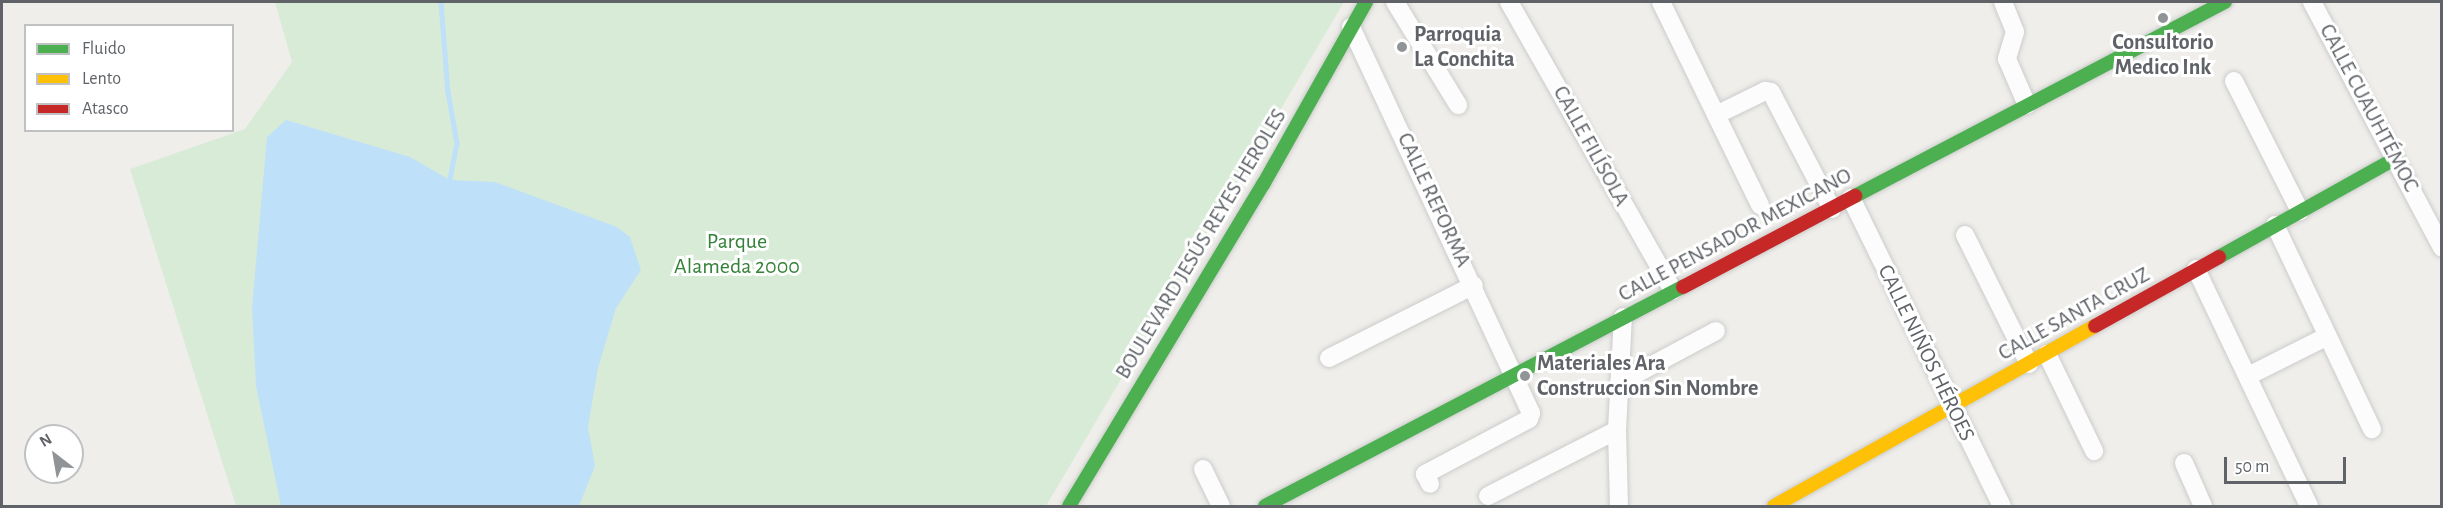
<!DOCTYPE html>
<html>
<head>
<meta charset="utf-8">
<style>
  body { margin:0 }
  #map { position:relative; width:2443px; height:508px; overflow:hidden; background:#efeeea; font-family:"Alegreya Sans",sans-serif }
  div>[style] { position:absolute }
  .green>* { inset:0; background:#d8ebd6 }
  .water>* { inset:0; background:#bfe0f9 }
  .stream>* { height:4.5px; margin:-2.25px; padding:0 2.25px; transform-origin:2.25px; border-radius:2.25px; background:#bfe0f9 }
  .roads { filter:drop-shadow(0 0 2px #cbcccc) drop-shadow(0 0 2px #cbcccc) }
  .street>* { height:18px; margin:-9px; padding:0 9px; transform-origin:9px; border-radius:9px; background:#fdfcfc }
  .fast>* { height:14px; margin:-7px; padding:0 7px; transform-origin:7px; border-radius:7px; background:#4caf50 }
  .slow>* { height:14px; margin:-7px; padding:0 7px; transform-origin:7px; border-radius:7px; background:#ffc107 }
  .jam>* { height:14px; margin:-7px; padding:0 7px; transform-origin:7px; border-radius:7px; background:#c62828 }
  .dots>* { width:16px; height:16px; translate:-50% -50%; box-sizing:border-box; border:3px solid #fff; border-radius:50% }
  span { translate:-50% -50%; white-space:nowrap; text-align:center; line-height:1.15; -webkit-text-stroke:6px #fff; paint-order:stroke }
  .poi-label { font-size:22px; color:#5f6368; font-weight:700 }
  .left { translate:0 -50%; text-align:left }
  .street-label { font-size:22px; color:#5f6368 }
  .park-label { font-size:22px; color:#348238 }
  .frame { position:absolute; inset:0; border:3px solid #5f6368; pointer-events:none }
  .legend { position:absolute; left:24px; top:24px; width:210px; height:108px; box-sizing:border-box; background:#fff; border:2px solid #bfc1c3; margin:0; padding:8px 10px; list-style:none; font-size:18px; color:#5f6368 }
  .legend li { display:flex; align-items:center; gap:12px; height:30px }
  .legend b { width:30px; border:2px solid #bfc1c3 }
  .north { position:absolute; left:24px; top:424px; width:60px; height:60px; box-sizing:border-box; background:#fff; border:2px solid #bfc1c3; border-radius:50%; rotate:329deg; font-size:16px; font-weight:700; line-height:24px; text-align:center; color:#5f6368 }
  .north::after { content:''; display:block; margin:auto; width:21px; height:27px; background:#919496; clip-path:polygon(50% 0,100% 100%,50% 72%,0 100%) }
  .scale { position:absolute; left:2224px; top:457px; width:122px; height:27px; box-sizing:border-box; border:3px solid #5f6368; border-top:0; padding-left:8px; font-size:18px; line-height:21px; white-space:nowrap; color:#5f6368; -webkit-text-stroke:4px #fff; paint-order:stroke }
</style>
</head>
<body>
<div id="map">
  <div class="green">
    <div style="clip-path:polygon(275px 2px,1344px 2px,1046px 506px,236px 506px,130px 169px,245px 129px,292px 62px)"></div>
  </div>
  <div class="water">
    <div style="clip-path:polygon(286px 120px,410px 157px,450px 180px,495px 182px,617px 227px,630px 237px,641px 270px,616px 308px,598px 368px,588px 427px,595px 466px,579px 506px,281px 506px,256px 386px,252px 308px,267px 137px)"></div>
  </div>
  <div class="stream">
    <div style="left:441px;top:2px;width:90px;rotate:85.6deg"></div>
    <div style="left:448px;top:92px;width:52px;rotate:80deg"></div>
    <div style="left:457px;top:143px;width:38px;rotate:101deg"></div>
  </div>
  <div class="roads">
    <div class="street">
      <div style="left:1395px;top:2px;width:121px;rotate:58.5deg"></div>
      <div style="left:1509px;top:2px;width:332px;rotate:60.4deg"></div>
      <div style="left:1661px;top:2px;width:226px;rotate:64deg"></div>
      <div style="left:2003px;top:2px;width:32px;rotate:68deg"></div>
      <div style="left:2015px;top:32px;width:28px;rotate:107deg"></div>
      <div style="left:2007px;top:59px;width:50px;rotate:66.5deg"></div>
      <div style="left:2312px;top:2px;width:278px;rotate:62.1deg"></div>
      <div style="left:1351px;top:27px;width:426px;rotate:65deg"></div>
      <div style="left:1531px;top:413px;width:6px;rotate:108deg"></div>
      <div style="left:1529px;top:419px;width:118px;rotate:152.1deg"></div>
      <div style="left:1425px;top:474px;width:11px;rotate:63deg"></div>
      <div style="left:2234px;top:81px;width:146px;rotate:63.1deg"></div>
      <div style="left:1716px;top:115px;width:55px;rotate:-26.1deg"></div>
      <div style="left:1765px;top:91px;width:6px;rotate:9deg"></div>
      <div style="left:1771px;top:92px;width:132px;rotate:62.5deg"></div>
      <div style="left:1851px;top:198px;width:343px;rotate:63.9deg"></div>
      <div style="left:2275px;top:225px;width:226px;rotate:64.6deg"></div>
      <div style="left:1965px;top:235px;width:144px;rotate:63.6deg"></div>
      <div style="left:2196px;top:269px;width:263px;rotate:64.5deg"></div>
      <div style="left:2047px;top:354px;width:108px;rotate:64.1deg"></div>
      <div style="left:1329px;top:358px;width:162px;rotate:-26.7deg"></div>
      <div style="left:2248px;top:376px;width:89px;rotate:-26.6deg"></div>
      <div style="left:1619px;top:383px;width:110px;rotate:-28.2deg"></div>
      <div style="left:2184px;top:463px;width:47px;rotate:66.2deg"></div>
      <div style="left:1203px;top:469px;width:41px;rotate:64.1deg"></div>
      <div style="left:1488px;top:496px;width:145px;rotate:-27.1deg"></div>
      <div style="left:1619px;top:506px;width:76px;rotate:-91.5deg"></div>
      <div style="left:1617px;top:430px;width:113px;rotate:-87deg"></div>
    </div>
    <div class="fast">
      <div style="left:1855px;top:196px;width:418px;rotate:-27.7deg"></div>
      <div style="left:2219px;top:257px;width:203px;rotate:-29.2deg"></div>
      <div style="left:1069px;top:506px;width:377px;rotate:-58.9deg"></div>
      <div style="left:1264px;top:183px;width:208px;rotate:-60.6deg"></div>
      <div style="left:1265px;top:506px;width:472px;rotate:-27.7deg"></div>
    </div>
    <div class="slow">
      <div style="left:1774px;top:506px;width:368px;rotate:-29.3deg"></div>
    </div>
    <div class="jam">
      <div style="left:1683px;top:287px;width:195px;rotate:-27.9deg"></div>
      <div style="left:2095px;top:326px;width:142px;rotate:-29.1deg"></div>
    </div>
  </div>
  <div class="dots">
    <div style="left:2163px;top:18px;background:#919496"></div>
    <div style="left:1402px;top:47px;background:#919496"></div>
    <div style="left:1525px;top:376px;background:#919496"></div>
  </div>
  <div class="poi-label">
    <span class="left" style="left:1414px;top:47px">Parroquia<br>La Conchita</span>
    <span style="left:2163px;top:55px">Consultorio<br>Medico Ink</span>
    <span class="left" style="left:1537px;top:376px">Materiales Ara<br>Construccion Sin Nombre</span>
  </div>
  <div class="street-label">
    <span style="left:2369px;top:108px;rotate:62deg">CALLE CUAUHTÉMOC</span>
    <span style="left:1591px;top:146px;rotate:61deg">CALLE FILÍSOLA</span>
    <span style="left:1434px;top:200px;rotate:65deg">CALLE REFORMA</span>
    <span style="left:1735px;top:235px;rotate:-28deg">CALLE PENSADOR MEXICANO</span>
    <span style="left:1201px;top:244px;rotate:-59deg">BOULEVARD JESÚS REYES HEROLES</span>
    <span style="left:2074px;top:314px;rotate:-29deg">CALLE SANTA CRUZ</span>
    <span style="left:1926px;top:353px;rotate:64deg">CALLE NIÑOS HÉROES</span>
  </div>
  <div class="park-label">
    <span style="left:737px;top:254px">Parque<br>Alameda 2000</span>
  </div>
  <div class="frame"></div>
  <ul class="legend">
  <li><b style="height:8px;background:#4caf50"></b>Fluido</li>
  <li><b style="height:8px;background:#ffc107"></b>Lento</li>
  <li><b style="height:8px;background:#c62828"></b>Atasco</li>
  </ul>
  <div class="north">N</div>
  <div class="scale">50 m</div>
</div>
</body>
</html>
